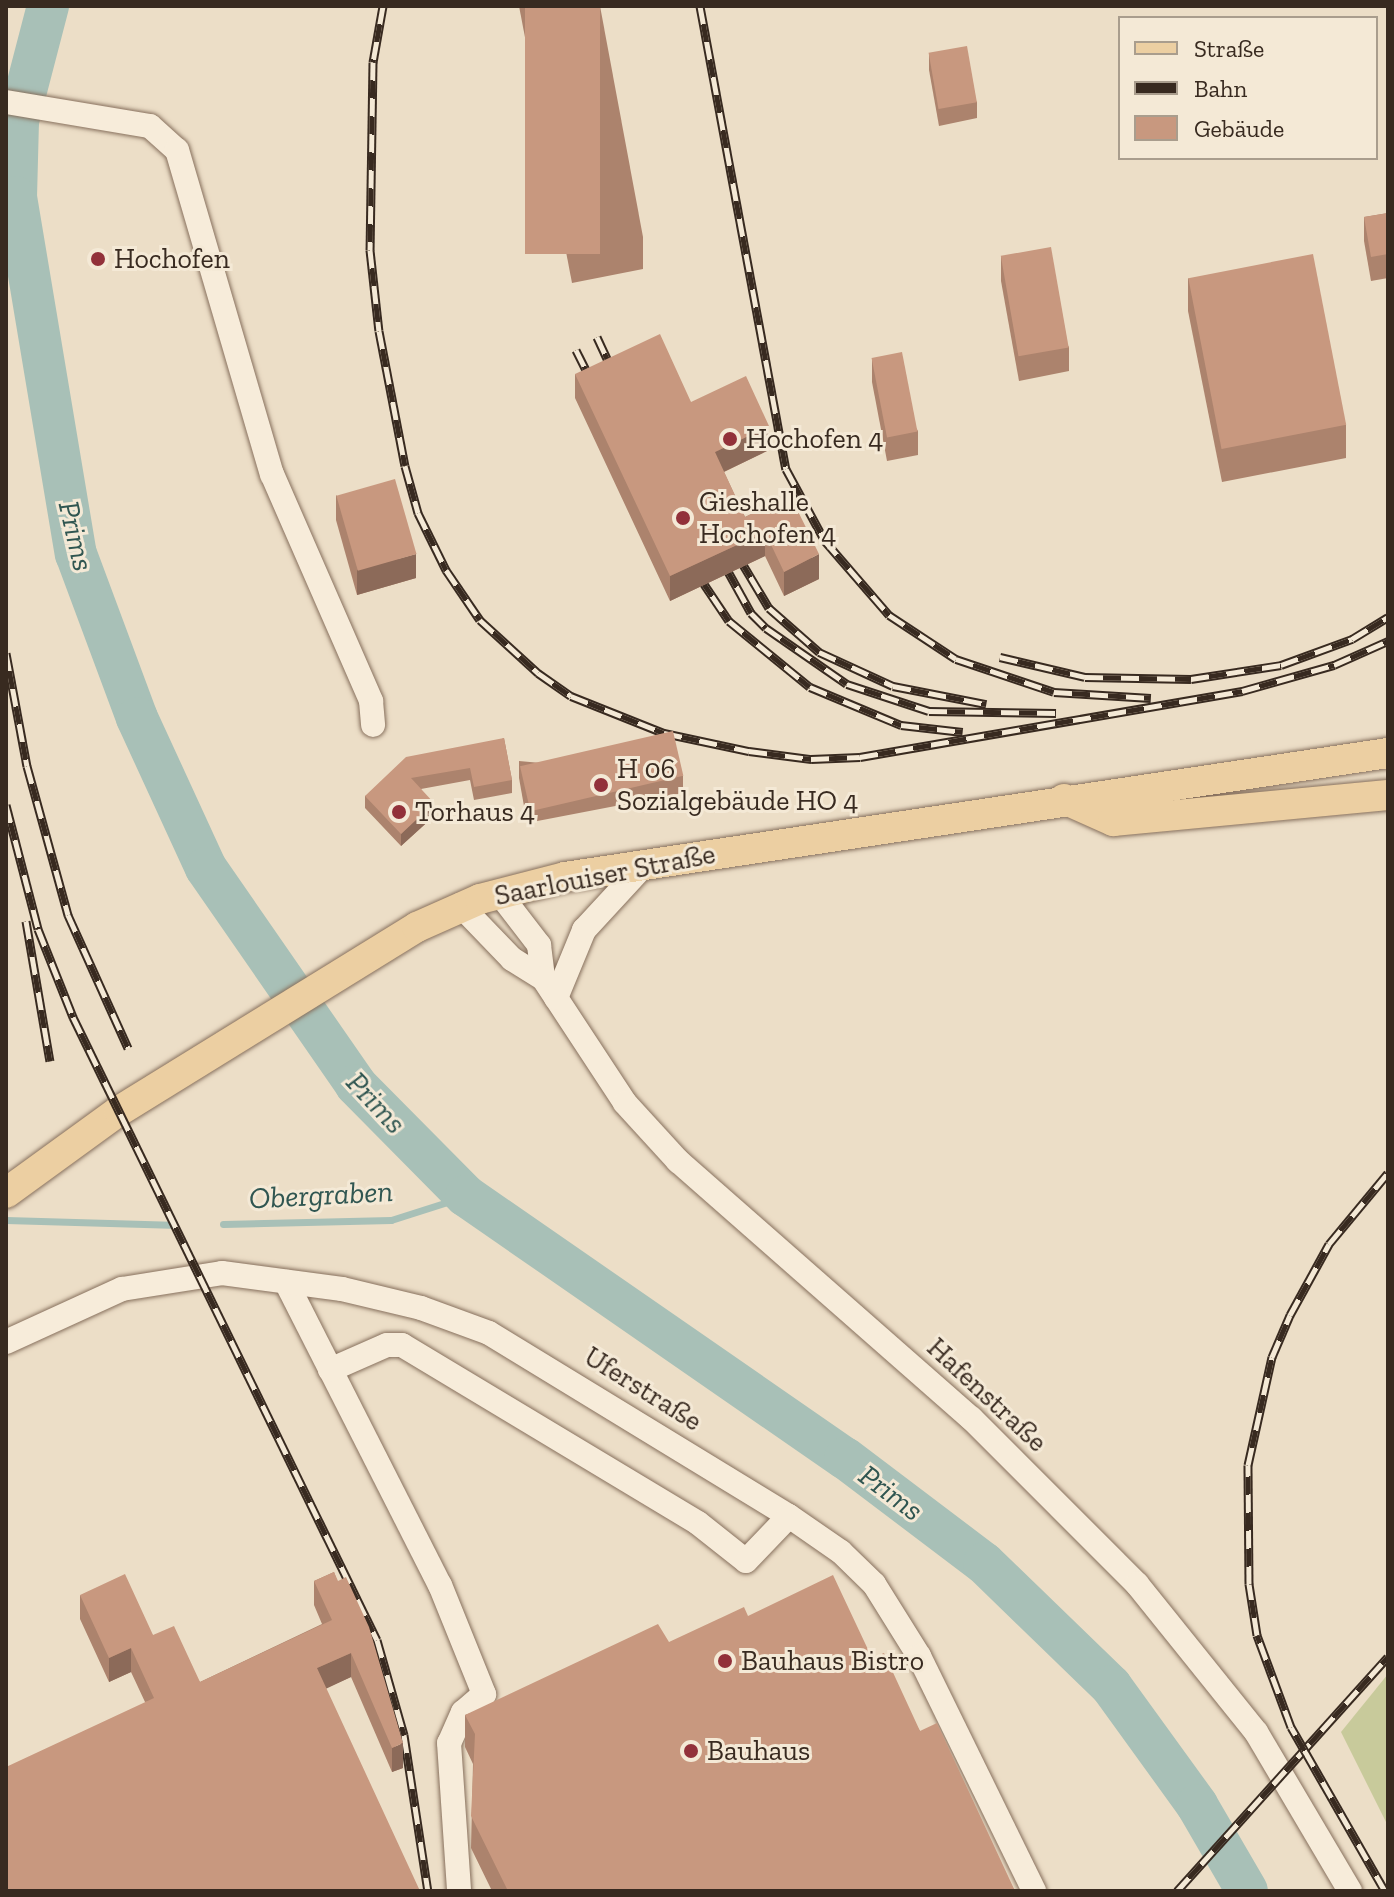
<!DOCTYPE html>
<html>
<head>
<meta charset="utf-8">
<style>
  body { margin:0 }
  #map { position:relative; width:1394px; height:1897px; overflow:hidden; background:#ecdec7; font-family:"Zilla Slab",serif }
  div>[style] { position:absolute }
  .green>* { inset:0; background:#c8ca9b }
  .stream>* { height:7px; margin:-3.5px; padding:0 3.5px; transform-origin:3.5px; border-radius:3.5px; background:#a8c0b7 }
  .river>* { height:42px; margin:-21px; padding:0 21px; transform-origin:21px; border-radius:21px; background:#a8c0b7 }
  .roads { filter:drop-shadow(0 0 2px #87705d) drop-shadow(0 0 2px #87705d) }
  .minor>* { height:24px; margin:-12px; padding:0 12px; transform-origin:12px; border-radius:12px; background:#f7ecda }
  .major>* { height:30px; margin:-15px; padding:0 15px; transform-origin:15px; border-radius:15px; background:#eccfa2 }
  .rail>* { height:9px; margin-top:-4.5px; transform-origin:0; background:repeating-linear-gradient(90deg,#f4e9d6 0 18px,#382a20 0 36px); box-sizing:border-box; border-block:2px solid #382a20 }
  .wall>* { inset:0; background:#ac836d }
  .shaded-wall>* { inset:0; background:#8c6a59 }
  .building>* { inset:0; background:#c8987f; transform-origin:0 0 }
  .dots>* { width:22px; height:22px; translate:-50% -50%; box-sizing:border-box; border:4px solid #f4e9d6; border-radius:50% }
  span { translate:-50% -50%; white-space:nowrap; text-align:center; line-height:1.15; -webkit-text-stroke:6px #f4e9d6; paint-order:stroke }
  .poi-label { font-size:28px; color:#382a20 }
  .left { translate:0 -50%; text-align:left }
  .street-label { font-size:28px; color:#382a20 }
  .water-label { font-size:30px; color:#305651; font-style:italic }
  .frame { position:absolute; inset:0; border:8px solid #382a20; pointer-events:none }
  .legend { position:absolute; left:1118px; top:16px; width:260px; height:144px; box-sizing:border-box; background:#f4e9d6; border:2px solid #a99d8d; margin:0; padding:10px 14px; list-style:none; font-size:24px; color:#382a20 }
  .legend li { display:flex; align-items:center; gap:16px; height:40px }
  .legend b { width:40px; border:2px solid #a99d8d }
</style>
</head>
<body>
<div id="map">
  <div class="green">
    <div style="clip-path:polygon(1388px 1674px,1388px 1826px,1341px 1732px)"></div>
  </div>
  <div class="stream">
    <div style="left:6px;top:1220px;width:164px;rotate:1.7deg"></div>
    <div style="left:223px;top:1224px;width:168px;rotate:-1.4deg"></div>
    <div style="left:391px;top:1220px;width:79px;rotate:-17.7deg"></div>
  </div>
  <div class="river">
    <div style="left:48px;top:6px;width:119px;rotate:104.6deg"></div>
    <div style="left:18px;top:121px;width:76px;rotate:91.5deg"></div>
    <div style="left:16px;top:197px;width:362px;rotate:80.5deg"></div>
    <div style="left:76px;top:554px;width:175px;rotate:69.6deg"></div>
    <div style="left:137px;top:718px;width:165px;rotate:65.3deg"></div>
    <div style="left:206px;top:868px;width:264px;rotate:55.3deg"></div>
    <div style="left:356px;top:1085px;width:156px;rotate:45.3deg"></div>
    <div style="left:466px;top:1196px;width:461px;rotate:34.7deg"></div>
    <div style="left:845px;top:1458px;width:174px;rotate:37.1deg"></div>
    <div style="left:984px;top:1563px;width:177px;rotate:44.1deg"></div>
    <div style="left:1111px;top:1686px;width:147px;rotate:54.1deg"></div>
    <div style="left:1197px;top:1805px;width:99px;rotate:59.8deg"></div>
  </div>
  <div class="roads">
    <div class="minor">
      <div style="left:6px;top:102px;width:146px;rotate:9.5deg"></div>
      <div style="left:150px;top:126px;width:36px;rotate:42deg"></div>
      <div style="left:177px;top:150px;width:338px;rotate:73.7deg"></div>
      <div style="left:272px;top:474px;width:248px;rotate:66.4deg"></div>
      <div style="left:371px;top:701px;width:24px;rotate:85deg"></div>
      <div style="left:499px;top:893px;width:66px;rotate:52.4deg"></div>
      <div style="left:539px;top:945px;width:33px;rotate:83deg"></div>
      <div style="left:460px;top:905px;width:75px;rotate:46.1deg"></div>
      <div style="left:512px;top:959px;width:36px;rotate:32deg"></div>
      <div style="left:543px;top:978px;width:149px;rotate:56.7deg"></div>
      <div style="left:625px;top:1103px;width:79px;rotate:47.6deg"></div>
      <div style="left:678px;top:1161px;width:390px;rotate:41.3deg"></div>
      <div style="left:971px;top:1418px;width:235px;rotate:45deg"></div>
      <div style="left:1137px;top:1584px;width:190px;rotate:51.2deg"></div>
      <div style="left:1256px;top:1732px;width:185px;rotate:59.4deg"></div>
      <div style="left:556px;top:998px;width:74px;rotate:-67.6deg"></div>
      <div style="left:584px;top:930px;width:90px;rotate:-47.3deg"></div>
      <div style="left:286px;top:1282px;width:340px;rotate:63.1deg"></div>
      <div style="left:440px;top:1585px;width:118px;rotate:68deg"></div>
      <div style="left:484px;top:1694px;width:28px;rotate:139deg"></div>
      <div style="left:463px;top:1712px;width:34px;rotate:114deg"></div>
      <div style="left:449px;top:1743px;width:148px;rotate:86.1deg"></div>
      <div style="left:6px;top:1342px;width:128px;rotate:-24.6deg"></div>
      <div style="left:122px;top:1289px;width:101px;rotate:-9.1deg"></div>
      <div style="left:222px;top:1273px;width:121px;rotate:7.6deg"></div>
      <div style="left:342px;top:1289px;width:81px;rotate:13.5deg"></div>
      <div style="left:421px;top:1308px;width:72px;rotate:20.2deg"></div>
      <div style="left:489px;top:1333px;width:351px;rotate:31.4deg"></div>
      <div style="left:789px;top:1516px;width:63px;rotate:34.7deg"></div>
      <div style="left:841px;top:1552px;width:46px;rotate:44.1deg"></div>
      <div style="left:874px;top:1584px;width:85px;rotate:58deg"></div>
      <div style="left:919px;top:1656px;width:262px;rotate:63.9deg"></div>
      <div style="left:330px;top:1370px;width:62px;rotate:-23.7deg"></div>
      <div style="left:387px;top:1345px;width:15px"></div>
      <div style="left:402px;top:1345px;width:345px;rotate:31deg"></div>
      <div style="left:698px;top:1523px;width:61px;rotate:38.4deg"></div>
      <div style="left:746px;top:1561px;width:62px;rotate:-46.3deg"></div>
    </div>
    <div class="major">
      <div style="left:1064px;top:799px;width:54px;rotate:24.2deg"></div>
      <div style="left:1113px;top:821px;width:276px;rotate:-5.4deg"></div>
      <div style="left:6px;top:1193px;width:140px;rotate:-36deg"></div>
      <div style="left:119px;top:1111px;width:350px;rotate:-31.7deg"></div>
      <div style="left:417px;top:927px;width:69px;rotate:-24deg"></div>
      <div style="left:480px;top:899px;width:88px;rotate:-14.5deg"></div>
      <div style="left:565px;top:877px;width:832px;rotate:-8.57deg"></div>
    </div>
  </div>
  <div class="rail">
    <div style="left:383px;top:6px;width:57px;rotate:100.1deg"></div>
    <div style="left:373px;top:62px;width:188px;rotate:90.9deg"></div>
    <div style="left:370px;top:250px;width:81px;rotate:83.7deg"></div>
    <div style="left:379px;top:331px;width:137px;rotate:79.1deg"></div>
    <div style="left:405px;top:466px;width:49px;rotate:74.5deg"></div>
    <div style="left:418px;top:513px;width:64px;rotate:63.8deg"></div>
    <div style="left:446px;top:570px;width:60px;rotate:55.8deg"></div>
    <div style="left:480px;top:620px;width:79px;rotate:42.4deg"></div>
    <div style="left:538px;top:673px;width:40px;rotate:34.9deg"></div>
    <div style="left:571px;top:696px;width:100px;rotate:21.7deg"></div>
    <div style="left:664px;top:733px;width:87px;rotate:12deg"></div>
    <div style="left:749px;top:751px;width:63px;rotate:7.4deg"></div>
    <div style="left:811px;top:759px;width:49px;rotate:-2.3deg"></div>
    <div style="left:860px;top:757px;width:388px;rotate:-9.8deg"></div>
    <div style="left:1242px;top:691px;width:96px;rotate:-15.8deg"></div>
    <div style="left:1334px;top:665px;width:59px;rotate:-24deg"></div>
    <div style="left:700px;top:6px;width:471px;rotate:79.5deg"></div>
    <div style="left:786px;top:469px;width:82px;rotate:61.6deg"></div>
    <div style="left:825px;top:541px;width:98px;rotate:49.1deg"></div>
    <div style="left:889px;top:615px;width:80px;rotate:33.3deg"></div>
    <div style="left:956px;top:659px;width:103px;rotate:18.6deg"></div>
    <div style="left:1054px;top:692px;width:97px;rotate:3.5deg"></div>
    <div style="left:597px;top:337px;width:45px;rotate:65.1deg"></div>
    <div style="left:576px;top:350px;width:42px;rotate:63.4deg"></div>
    <div style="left:732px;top:546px;width:72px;rotate:59.2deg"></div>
    <div style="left:769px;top:608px;width:67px;rotate:41.3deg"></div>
    <div style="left:819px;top:652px;width:81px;rotate:24.7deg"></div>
    <div style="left:893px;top:686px;width:95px;rotate:11deg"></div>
    <div style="left:719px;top:555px;width:66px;rotate:61.1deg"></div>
    <div style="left:751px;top:613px;width:21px;rotate:45deg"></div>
    <div style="left:766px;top:628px;width:98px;rotate:34.7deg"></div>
    <div style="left:847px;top:684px;width:86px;rotate:18.2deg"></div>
    <div style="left:929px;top:711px;width:127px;rotate:0.9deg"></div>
    <div style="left:692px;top:566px;width:66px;rotate:56.1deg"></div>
    <div style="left:729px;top:621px;width:104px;rotate:39.2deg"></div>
    <div style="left:810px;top:687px;width:99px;rotate:22.7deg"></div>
    <div style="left:901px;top:725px;width:62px;rotate:6.4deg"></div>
    <div style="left:6px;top:653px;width:115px;rotate:79.5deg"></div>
    <div style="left:27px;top:766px;width:155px;rotate:74.6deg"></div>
    <div style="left:68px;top:915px;width:146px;rotate:65.7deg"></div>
    <div style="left:1000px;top:657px;width:87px;rotate:13.2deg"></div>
    <div style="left:1085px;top:677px;width:106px;rotate:1.1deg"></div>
    <div style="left:1191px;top:679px;width:91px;rotate:-8.8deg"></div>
    <div style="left:1281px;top:665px;width:76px;rotate:-20.1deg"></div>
    <div style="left:1352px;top:639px;width:42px;rotate:-31.4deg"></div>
    <div style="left:6px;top:805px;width:128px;rotate:75.5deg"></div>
    <div style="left:38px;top:929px;width:95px;rotate:68.3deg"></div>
    <div style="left:73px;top:1017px;width:693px;rotate:63.99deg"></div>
    <div style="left:377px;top:1640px;width:99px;rotate:74.1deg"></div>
    <div style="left:404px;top:1735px;width:158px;rotate:81.3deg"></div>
    <div style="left:26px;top:921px;width:142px;rotate:80.3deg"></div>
    <div style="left:1177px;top:1891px;width:315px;rotate:-48deg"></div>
    <div style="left:1385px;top:1891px;width:189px;rotate:-119.8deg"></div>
    <div style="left:1291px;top:1727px;width:98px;rotate:-110.3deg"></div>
    <div style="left:1257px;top:1635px;width:52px;rotate:-98.9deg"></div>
    <div style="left:1249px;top:1584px;width:119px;rotate:-90.5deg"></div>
    <div style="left:1248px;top:1465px;width:111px;rotate:-77.5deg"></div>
    <div style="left:1272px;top:1357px;width:46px;rotate:-66.8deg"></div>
    <div style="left:1290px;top:1315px;width:81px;rotate:-61.2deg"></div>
    <div style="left:1329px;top:1244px;width:92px;rotate:-50.3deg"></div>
  </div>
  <div class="wall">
    <div style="clip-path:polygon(519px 6px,600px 6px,643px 237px,643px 269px,572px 283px)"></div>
    <div style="clip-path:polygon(929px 53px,977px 102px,977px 118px,939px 126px,929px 70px)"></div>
    <div style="clip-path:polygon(1388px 213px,1388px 278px,1371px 281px,1364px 241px,1364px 217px)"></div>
    <div style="clip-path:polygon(1001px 256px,1069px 347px,1069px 371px,1019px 381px,1001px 281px)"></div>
    <div style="clip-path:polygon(1188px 278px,1346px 425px,1346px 458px,1222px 482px,1188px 311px)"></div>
    <div style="clip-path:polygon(872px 358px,918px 431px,918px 455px,887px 461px,872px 382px)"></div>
    <div style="clip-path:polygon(575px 374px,691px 402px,769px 450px,724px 472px,745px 517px,790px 495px,819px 579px,784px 596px,765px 556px,670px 601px,575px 398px)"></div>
    <div style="clip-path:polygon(336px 495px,416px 578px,357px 595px,336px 520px)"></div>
    <div style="clip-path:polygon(504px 738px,512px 780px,512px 793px,474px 800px,470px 780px,421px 789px,434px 816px,401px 846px,365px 808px,365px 796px)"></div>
    <div style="clip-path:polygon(519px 761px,683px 776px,683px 793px,527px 823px,519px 778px)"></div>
    <div style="clip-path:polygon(334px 1572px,403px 1768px,392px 1772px,351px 1677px,326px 1688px,145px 1702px,131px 1672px,109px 1682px,80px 1619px,80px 1595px,153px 1635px,200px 1682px,322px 1624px,314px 1605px,314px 1581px)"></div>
    <div style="clip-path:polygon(748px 1616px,872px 1658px,920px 1731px,1015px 1891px,492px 1891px,471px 1848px,473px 1764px,465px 1747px,465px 1715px)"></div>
  </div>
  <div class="shaded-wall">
    <div style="clip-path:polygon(769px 426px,769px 450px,715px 476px,715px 452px)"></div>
    <div style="clip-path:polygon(765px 532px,765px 556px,670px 601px,670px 576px)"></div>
    <div style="clip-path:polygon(416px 554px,416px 578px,357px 595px,357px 570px)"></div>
    <div style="clip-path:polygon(819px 554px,819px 579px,784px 596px,784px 572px)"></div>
    <div style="clip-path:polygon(434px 803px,434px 816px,401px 846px,401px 834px)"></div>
    <div style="clip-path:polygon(131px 1648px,131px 1672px,109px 1682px,109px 1658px)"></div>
    <div style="clip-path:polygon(351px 1653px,351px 1677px,317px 1693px,317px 1668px)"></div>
    <div style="clip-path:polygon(403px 1743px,403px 1768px,392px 1772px,392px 1748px)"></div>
  </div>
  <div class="building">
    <div style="left:525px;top:6px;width:75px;height:248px"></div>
    <div style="left:967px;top:46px;width:57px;height:39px;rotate:80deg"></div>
    <div style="clip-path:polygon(1388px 213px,1388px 254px,1371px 257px,1364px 217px)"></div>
    <div style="left:1051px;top:247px;width:102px;height:51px;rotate:80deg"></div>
    <div style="left:1313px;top:254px;width:174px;height:127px;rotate:79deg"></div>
    <div style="clip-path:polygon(660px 334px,691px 402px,746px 376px,769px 426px,715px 452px,745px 517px,790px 495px,819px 554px,784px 572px,765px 532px,670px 576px,575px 374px)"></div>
    <div style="left:902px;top:352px;width:81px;height:31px;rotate:79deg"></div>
    <div style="left:395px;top:479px;width:78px;height:61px;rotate:74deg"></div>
    <div style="left:673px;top:731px;width:46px;height:157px;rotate:77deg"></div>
    <div style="clip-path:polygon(504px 738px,512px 780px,474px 787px,470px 768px,411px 778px,434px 803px,401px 834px,365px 796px,406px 757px)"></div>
    <div style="clip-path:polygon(334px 1572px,338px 1581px,346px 1577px,369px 1627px,403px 1743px,392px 1748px,351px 1653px,317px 1668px,420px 1891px,6px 1891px,6px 1767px,154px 1698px,131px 1648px,109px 1658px,80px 1595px,125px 1574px,153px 1635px,174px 1626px,200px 1682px,332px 1620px,314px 1581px)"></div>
    <div style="clip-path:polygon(833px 1575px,872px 1658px,884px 1653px,920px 1731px,937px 1723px,1015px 1891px,508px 1891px,471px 1816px,475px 1734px,465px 1715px,658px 1624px,669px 1642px,744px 1607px,748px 1616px)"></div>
  </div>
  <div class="dots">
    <div style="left:98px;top:259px;background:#92313a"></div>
    <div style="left:730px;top:439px;background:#92313a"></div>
    <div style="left:683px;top:518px;background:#92313a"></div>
    <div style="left:601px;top:785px;background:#92313a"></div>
    <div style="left:399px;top:812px;background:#92313a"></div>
    <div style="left:725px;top:1661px;background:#92313a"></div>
    <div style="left:691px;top:1751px;background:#92313a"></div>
  </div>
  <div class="poi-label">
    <span class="left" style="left:114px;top:259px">Hochofen</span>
    <span class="left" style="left:746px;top:439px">Hochofen 4</span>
    <span class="left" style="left:699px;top:518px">Gieshalle<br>Hochofen 4</span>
    <span class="left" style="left:617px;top:785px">H 06<br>Sozialgebäude HO 4</span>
    <span class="left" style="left:415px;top:812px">Torhaus 4</span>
    <span class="left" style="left:741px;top:1661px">Bauhaus Bistro</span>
    <span class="left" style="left:707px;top:1751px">Bauhaus</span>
  </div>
  <div class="street-label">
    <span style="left:605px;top:875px;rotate:-11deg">Saarlouiser Straße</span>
    <span style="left:643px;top:1389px;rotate:32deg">Uferstraße</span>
    <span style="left:987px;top:1395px;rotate:43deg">Hafenstraße</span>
  </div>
  <div class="water-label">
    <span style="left:76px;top:536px;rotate:77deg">Prims</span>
    <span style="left:376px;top:1103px;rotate:47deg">Prims</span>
    <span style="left:321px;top:1195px;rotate:-3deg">Obergraben</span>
    <span style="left:891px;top:1493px;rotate:37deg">Prims</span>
  </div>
  <div class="frame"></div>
  <ul class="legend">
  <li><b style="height:10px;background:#eccfa2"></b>Straße</li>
  <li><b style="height:10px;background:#382a20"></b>Bahn</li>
  <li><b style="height:22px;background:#c8987f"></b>Gebäude</li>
  </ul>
</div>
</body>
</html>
